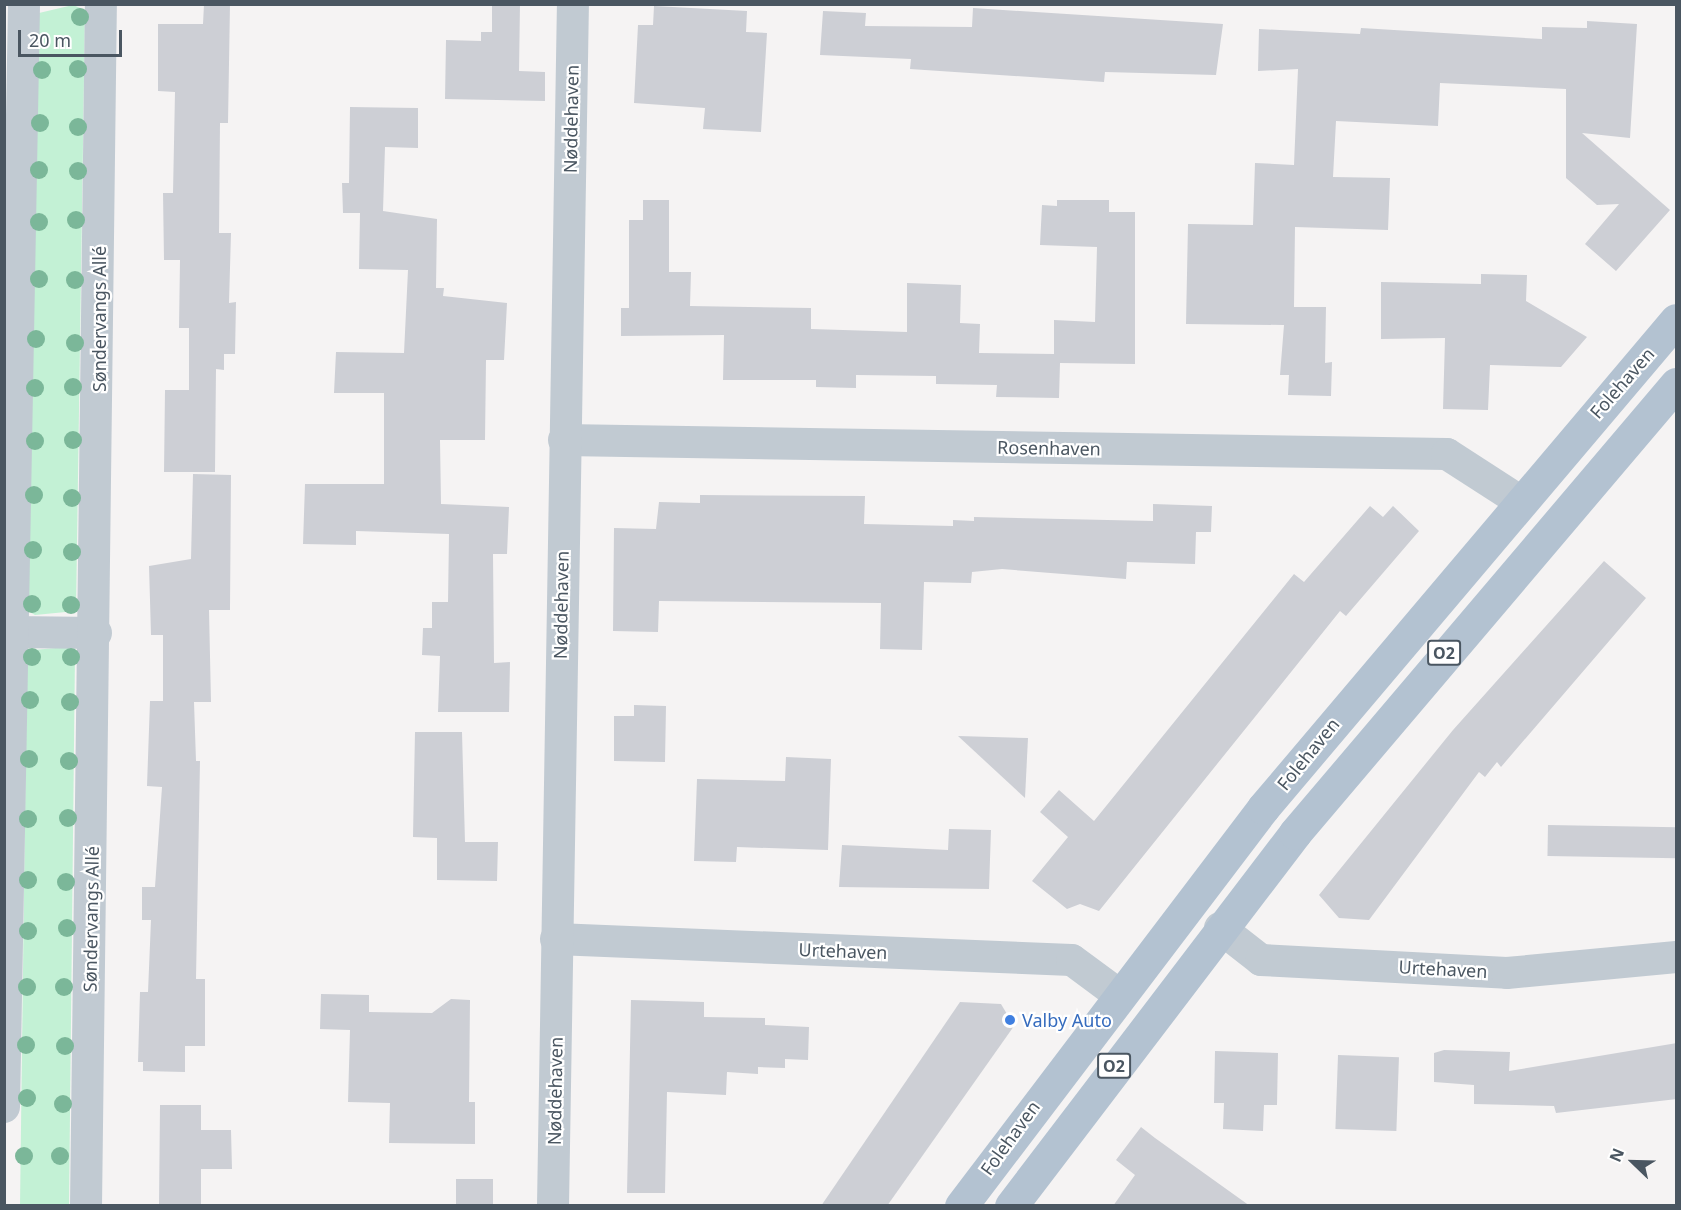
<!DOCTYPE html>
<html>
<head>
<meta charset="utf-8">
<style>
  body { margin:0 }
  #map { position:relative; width:1681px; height:1210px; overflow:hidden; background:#f5f3f3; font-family:"Noto Sans",sans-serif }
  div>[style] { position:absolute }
  .green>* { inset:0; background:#c3f1d5 }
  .building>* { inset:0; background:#cdcfd5; transform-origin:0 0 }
  .minor>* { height:32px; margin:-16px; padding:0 16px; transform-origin:16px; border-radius:16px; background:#c1cad2 }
  .primary>* { height:33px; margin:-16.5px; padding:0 16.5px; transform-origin:16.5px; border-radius:16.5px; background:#b3c2d1 }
  .trees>* { width:18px; height:18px; margin:-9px; border-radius:50%; background:#7bb799 }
  .dots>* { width:16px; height:16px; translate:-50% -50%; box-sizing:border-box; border:3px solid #fff; border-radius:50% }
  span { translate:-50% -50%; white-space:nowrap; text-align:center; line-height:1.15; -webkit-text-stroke:4.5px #fff; paint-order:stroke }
  .shield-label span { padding:2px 4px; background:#fff; border:2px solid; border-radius:4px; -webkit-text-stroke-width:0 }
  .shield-label { font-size:16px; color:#4a5661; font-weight:700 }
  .street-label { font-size:18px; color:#4a5661 }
  .shop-label { font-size:18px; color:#366cbe }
  .left { translate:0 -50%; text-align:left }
  .frame { position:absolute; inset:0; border:6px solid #4a5661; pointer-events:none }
  .north { position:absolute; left:1603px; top:1132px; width:60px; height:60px; -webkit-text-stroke:4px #fff; paint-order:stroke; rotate:293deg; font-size:16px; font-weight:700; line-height:24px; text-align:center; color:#4a5661 }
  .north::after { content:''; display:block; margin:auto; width:21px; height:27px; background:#4a5661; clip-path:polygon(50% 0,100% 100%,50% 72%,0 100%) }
  .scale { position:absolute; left:18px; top:30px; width:104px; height:27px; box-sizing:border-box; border:3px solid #4a5661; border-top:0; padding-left:8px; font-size:18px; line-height:21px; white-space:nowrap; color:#4a5661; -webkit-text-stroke:4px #fff; paint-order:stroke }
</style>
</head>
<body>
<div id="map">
  <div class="green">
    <div style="clip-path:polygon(73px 5px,85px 10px,76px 611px,35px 615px,28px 611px,39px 13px)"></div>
    <div style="clip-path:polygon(67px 647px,75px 652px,69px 1205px,20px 1206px,27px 657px,33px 650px)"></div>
  </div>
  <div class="building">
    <div style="clip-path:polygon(204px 4px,230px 4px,228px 123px,220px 123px,219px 233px,231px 233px,229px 303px,236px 302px,235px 354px,224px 354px,224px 370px,216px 369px,215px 472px,164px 472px,165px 390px,189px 390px,189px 328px,179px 328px,180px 260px,164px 260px,163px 193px,173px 193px,175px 92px,158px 91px,158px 24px,203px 24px)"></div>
    <div style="clip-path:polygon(492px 4px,520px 4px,519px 71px,545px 72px,545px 101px,445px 99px,446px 40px,481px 41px,481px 32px,492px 32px)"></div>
    <div style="clip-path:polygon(654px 6px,747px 11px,746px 32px,767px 33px,761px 132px,703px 129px,705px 108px,634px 103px,638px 25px,653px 25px)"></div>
    <div style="clip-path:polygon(973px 8px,1223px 24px,1216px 75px,1105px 72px,1104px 82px,910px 69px,911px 59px,820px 55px,823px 11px,866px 13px,865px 26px,972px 27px)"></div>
    <div style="clip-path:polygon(1587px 21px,1637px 24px,1630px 138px,1582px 133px,1670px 210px,1616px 271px,1585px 244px,1619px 204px,1597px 205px,1566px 178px,1566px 89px,1440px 83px,1438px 126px,1336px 121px,1333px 177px,1390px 178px,1388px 230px,1295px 227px,1294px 307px,1326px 307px,1325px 363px,1332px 362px,1331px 396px,1288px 395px,1289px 375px,1280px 375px,1284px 325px,1186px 324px,1188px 224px,1253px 225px,1255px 163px,1294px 165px,1298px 69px,1258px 71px,1259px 29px,1360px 34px,1361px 28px,1542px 39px,1542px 27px,1587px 28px)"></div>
    <div style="clip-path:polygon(350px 107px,418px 108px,418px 148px,385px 147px,383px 211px,437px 219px,436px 288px,444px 288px,443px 296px,507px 303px,504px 360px,486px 360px,485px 440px,440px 440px,441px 504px,509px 507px,507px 554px,493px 554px,494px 663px,510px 662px,509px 712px,438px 712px,440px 656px,422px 655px,423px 628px,432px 628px,432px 602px,448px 602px,449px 534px,356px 531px,356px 545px,303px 544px,305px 484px,384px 484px,384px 393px,334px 393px,336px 352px,404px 353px,408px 270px,359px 269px,360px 213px,343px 213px,342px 183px,349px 183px)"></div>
    <div style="clip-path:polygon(643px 200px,669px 200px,669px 272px,691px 272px,690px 306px,811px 308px,811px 329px,907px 332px,907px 283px,961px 285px,960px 323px,980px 324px,979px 353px,1054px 354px,1054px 320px,1095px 322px,1097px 247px,1040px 245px,1042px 205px,1057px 206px,1057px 200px,1109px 200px,1109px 212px,1135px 212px,1135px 364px,1060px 363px,1059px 398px,996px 397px,997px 385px,936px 384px,936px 376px,856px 375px,856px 388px,816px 387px,816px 380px,723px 380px,724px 335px,621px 336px,621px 308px,629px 308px,629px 220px,643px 220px)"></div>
    <div style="clip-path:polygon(1481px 274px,1527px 275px,1526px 301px,1587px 337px,1561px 367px,1490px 365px,1488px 410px,1443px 409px,1445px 338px,1381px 339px,1381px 282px,1481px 284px)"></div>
    <div style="clip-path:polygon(193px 474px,231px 475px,230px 610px,209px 610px,211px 702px,194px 702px,196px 761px,200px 761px,196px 979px,205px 979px,205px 1046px,185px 1046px,185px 1072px,143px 1071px,143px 1062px,138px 1062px,140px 992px,148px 992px,151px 920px,142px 920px,142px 887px,155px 887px,162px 787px,147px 786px,150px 701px,163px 701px,163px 635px,151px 635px,149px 566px,191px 559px)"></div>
    <div style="clip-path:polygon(700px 495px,865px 496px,864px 524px,953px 526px,953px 520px,974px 521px,974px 517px,1153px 521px,1153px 504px,1212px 506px,1211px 532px,1196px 532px,1195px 564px,1127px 562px,1126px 579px,1002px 569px,972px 572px,971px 583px,924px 582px,922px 650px,880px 649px,881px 603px,659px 601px,658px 632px,613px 631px,614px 528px,656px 529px,659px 502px,700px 503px)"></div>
    <div style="clip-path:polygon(1370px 506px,1383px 517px,1393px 506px,1419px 531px,1346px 616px,1340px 611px,1099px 911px,1080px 904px,1067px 909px,1032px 881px,1068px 837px,1040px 812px,1059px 790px,1094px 821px,1294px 574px,1304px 582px)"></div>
    <div style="clip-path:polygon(1604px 561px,1646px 598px,1501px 767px,1497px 762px,1485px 777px,1479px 772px,1369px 920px,1339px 918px,1319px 895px,1453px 730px)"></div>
    <div style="clip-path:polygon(634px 705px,666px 706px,665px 762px,614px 761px,614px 716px,634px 716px)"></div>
    <div style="clip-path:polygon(415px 732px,462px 732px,465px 842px,498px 842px,497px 881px,437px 880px,437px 838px,413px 837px)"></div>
    <div style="clip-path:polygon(958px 736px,1028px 738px,1025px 798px)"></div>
    <div style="clip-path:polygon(786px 757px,831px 759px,828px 850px,737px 847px,736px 862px,694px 861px,697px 779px,785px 781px)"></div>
    <div style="left:1548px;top:825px;width:129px;height:31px;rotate:1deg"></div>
    <div style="clip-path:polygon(949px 829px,991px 830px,989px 889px,839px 887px,842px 845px,948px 850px)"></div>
    <div style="clip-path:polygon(321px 994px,369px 995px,369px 1012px,432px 1013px,451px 999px,470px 1000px,469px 1102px,475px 1102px,475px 1144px,389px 1143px,390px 1103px,348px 1102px,350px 1030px,320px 1029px)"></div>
    <div style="clip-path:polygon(631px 1000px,704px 1002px,704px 1017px,765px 1018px,765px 1025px,809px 1027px,808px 1060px,785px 1059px,785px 1068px,758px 1067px,758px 1074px,727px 1072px,726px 1095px,667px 1092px,665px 1193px,627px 1193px)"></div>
    <div style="clip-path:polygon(960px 1002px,1001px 1004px,1014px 1026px,887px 1206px,821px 1206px)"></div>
    <div style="clip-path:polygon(1677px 1043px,1677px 1099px,1556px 1113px,1554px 1106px,1474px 1104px,1474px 1085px,1434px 1082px,1434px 1053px,1444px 1050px,1510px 1052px,1509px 1071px)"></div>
    <div style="clip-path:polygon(1215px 1051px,1278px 1053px,1277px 1105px,1264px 1105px,1263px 1131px,1223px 1129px,1224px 1103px,1214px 1103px)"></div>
    <div style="left:1338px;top:1055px;width:61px;height:74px;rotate:2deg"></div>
    <div style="clip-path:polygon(160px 1105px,201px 1105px,201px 1130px,231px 1130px,232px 1169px,201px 1169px,201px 1206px,159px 1206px)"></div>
    <div style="clip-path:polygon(1141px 1127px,1155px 1138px,1250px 1206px,1113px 1206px,1135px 1175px,1116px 1160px)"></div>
    <div style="left:456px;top:1179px;width:37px;height:27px"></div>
  </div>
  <div class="minor">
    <div style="left:564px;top:440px;width:883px;rotate:0.91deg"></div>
    <div style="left:1447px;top:454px;width:87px;rotate:32.8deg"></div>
    <div style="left:12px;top:632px;width:84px;rotate:0.7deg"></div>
    <div style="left:1220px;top:928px;width:52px;rotate:38deg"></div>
    <div style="left:1261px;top:960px;width:246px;rotate:3deg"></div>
    <div style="left:1507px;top:973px;width:170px;rotate:-5.4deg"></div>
    <div style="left:556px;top:939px;width:516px;rotate:2.33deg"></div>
    <div style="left:1072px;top:960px;width:57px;rotate:36.5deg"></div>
    <div style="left:4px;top:1107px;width:1103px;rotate:-88.96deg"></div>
    <div style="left:86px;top:1206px;width:1202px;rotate:-89.29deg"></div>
    <div style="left:553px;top:1206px;width:1202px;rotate:-89.05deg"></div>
  </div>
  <div class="primary">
    <div style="left:961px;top:1206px;width:500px;rotate:-52.8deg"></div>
    <div style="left:1263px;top:808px;width:639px;rotate:-49.76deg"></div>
    <div style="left:1011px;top:1206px;width:469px;rotate:-52.7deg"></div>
    <div style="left:1295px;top:833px;width:589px;rotate:-49.68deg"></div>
  </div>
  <div class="trees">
    <div style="left:80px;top:17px"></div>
    <div style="left:78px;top:69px"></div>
    <div style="left:42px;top:70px"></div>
    <div style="left:40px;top:123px"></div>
    <div style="left:78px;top:127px"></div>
    <div style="left:39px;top:170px"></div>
    <div style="left:78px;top:171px"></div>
    <div style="left:76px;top:220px"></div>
    <div style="left:39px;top:222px"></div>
    <div style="left:39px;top:279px"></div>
    <div style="left:75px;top:280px"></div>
    <div style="left:36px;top:339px"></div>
    <div style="left:75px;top:343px"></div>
    <div style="left:73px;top:387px"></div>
    <div style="left:35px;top:388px"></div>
    <div style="left:73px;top:440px"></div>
    <div style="left:35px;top:441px"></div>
    <div style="left:34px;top:495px"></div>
    <div style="left:72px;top:498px"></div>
    <div style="left:33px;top:550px"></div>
    <div style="left:72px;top:552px"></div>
    <div style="left:32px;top:604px"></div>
    <div style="left:71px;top:605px"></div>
    <div style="left:32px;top:657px"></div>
    <div style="left:71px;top:657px"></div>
    <div style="left:30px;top:700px"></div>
    <div style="left:70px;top:702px"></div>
    <div style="left:29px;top:759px"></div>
    <div style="left:69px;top:761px"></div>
    <div style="left:68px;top:818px"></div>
    <div style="left:28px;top:819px"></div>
    <div style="left:28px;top:880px"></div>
    <div style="left:66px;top:882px"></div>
    <div style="left:67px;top:928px"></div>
    <div style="left:28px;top:931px"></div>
    <div style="left:27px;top:987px"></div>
    <div style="left:64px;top:987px"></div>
    <div style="left:26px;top:1045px"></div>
    <div style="left:65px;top:1046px"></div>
    <div style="left:27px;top:1098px"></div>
    <div style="left:63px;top:1104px"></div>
    <div style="left:24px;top:1156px"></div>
    <div style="left:60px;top:1156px"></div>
  </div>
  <div class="dots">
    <div style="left:1010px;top:1020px;background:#3f7fe0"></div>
  </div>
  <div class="shield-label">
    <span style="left:1444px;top:653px">O2</span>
    <span style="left:1114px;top:1066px">O2</span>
  </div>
  <div class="street-label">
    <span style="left:571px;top:119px;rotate:-89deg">Nøddehaven</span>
    <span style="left:99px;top:319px;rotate:-90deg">Søndervangs Allé</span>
    <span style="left:1622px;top:383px;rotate:-49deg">Folehaven</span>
    <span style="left:1049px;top:448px;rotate:1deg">Rosenhaven</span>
    <span style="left:561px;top:605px;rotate:-89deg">Nøddehaven</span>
    <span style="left:1308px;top:754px;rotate:-51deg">Folehaven</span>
    <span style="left:91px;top:919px;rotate:-89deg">Søndervangs Allé</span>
    <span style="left:843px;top:951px;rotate:2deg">Urtehaven</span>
    <span style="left:1443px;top:969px;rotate:3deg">Urtehaven</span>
    <span style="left:555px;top:1091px;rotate:-89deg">Nøddehaven</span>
    <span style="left:1010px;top:1138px;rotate:-54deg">Folehaven</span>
  </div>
  <div class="shop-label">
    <span class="left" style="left:1022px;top:1020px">Valby Auto</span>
  </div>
  <div class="frame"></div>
  <div class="north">N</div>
  <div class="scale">20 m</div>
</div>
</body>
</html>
